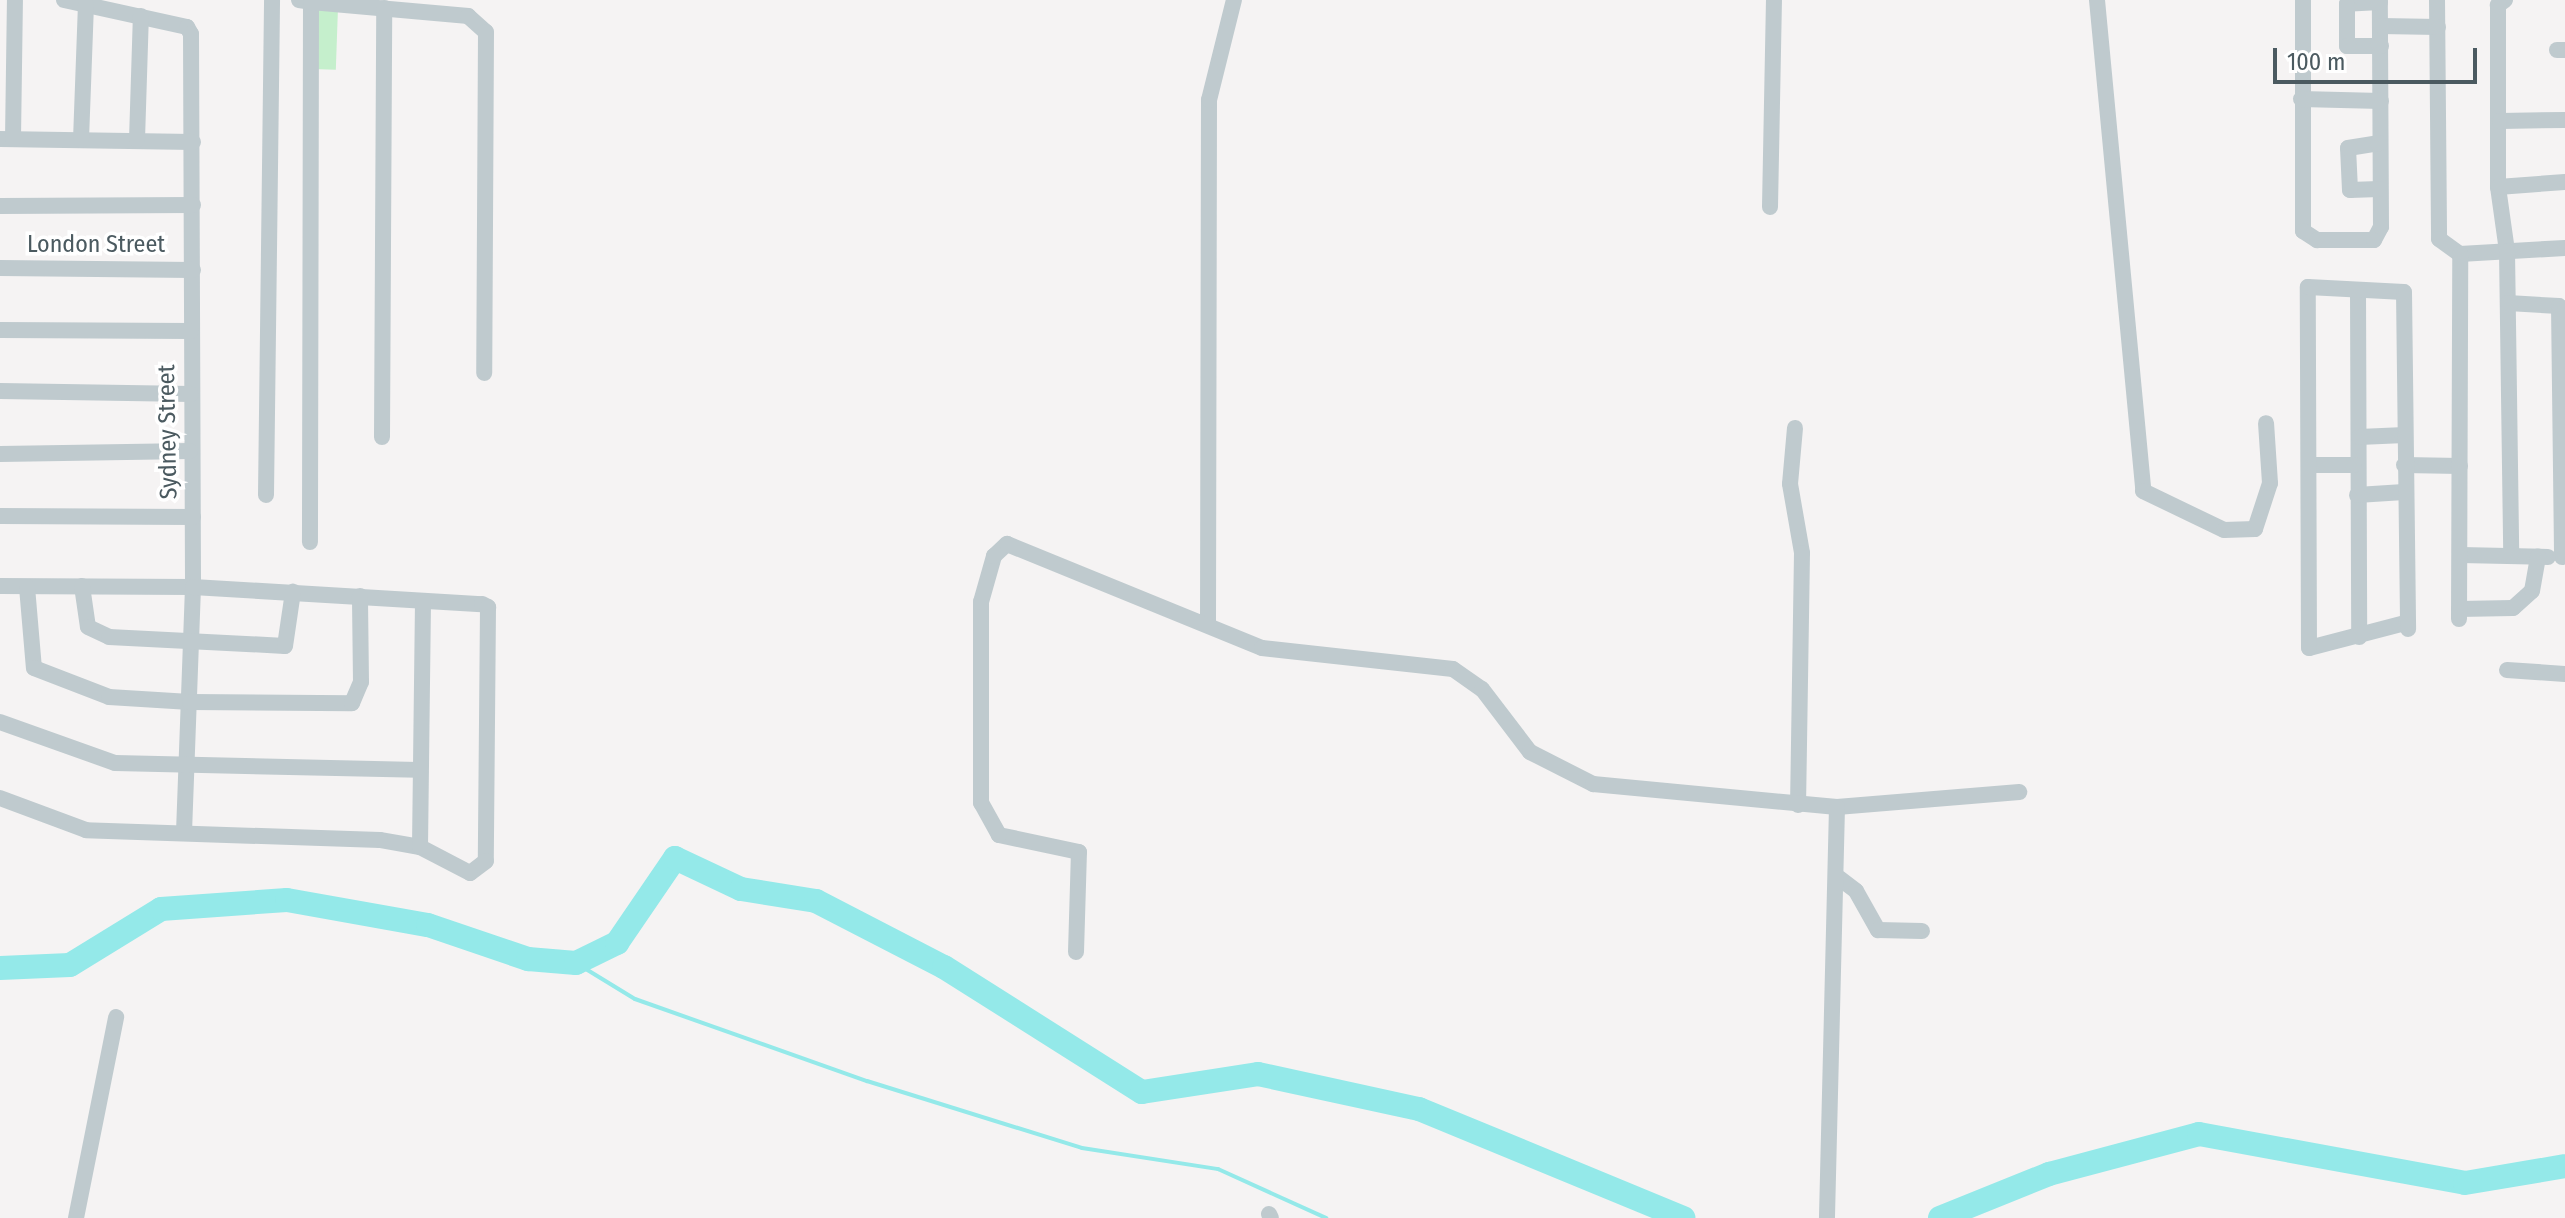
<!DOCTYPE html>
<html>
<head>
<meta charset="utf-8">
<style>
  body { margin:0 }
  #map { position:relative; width:2565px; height:1218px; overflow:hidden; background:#f5f3f3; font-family:"Fira Sans Condensed",sans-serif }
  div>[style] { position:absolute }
  .green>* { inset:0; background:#c5efcc; transform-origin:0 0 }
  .stream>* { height:4px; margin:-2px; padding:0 2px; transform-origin:2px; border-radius:2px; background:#94e9e9 }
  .river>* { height:24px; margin:-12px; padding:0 12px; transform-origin:12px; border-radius:12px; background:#94e9e9 }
  .street>* { height:16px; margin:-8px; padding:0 8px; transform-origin:8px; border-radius:8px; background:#bfcace }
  span { translate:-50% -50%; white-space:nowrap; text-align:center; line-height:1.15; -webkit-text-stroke:7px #fff; paint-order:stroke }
  .street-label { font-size:24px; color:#4b5a60 }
  .scale { position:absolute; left:2273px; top:48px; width:204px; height:36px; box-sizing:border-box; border:4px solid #4b5a60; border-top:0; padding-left:10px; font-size:24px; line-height:28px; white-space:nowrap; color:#4b5a60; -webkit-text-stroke:6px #fff; paint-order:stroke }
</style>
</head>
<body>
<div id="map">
  <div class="green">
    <div style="left:315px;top:7px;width:23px;height:62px;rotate:2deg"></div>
  </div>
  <div class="stream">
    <div style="left:576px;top:963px;width:69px;rotate:31.4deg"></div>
    <div style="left:635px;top:999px;width:246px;rotate:19.5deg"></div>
    <div style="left:867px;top:1081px;width:225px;rotate:17.3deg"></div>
    <div style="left:1082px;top:1148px;width:138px;rotate:8.8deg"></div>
    <div style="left:1218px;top:1169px;width:119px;rotate:24.4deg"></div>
  </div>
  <div class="river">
    <div style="left:0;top:968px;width:70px;rotate:-2.5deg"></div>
    <div style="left:70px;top:965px;width:107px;rotate:-31.6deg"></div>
    <div style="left:161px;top:909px;width:126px;rotate:-4.1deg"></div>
    <div style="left:287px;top:900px;width:143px;rotate:10.1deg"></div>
    <div style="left:428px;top:925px;width:106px;rotate:18.8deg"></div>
    <div style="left:528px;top:959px;width:48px;rotate:4.8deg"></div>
    <div style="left:576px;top:963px;width:46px;rotate:-26deg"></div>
    <div style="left:617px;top:943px;width:103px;rotate:-55.7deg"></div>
    <div style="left:675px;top:858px;width:73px;rotate:25.2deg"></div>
    <div style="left:741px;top:889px;width:76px;rotate:9.1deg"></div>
    <div style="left:816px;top:901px;width:144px;rotate:27.3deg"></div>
    <div style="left:944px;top:967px;width:234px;rotate:32.3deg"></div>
    <div style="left:1142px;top:1092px;width:117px;rotate:-8.8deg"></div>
    <div style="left:1258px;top:1074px;width:165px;rotate:12.3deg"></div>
    <div style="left:1419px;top:1109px;width:286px;rotate:22.4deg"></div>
    <div style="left:1940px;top:1218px;width:118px;rotate:-22deg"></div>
    <div style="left:2049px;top:1174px;width:155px;rotate:-14.9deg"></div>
    <div style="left:2199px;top:1134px;width:270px;rotate:10.4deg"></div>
    <div style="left:2465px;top:1183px;width:101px;rotate:-9.6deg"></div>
  </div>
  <div class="street">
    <div style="left:64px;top:0;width:126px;rotate:12.4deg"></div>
    <div style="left:187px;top:27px;width:8px;rotate:60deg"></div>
    <div style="left:191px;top:34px;width:553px;rotate:89.79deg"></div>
    <div style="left:193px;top:587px;width:246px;rotate:92.1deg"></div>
    <div style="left:299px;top:0;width:12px;rotate:9deg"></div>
    <div style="left:311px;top:2px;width:540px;rotate:90.11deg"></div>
    <div style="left:2097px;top:0;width:493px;rotate:84.6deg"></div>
    <div style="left:2143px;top:491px;width:90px;rotate:25.7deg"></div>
    <div style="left:2224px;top:530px;width:31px;rotate:-2deg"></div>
    <div style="left:2255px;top:529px;width:48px;rotate:-71.9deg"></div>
    <div style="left:2270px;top:483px;width:60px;rotate:-93.8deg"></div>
    <div style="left:2303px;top:0;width:231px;rotate:90deg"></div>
    <div style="left:2303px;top:231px;width:17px;rotate:33deg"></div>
    <div style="left:2317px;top:240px;width:57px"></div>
    <div style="left:2374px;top:240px;width:15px;rotate:-62deg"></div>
    <div style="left:2381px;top:227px;width:227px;rotate:-90.3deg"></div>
    <div style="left:2437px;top:0;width:239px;rotate:89.5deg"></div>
    <div style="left:2439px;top:239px;width:26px;rotate:36deg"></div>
    <div style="left:2460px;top:254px;width:105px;rotate:-3.3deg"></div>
    <div style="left:2505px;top:0;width:9px;rotate:144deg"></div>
    <div style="left:2498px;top:5px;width:182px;rotate:90deg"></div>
    <div style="left:2498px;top:187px;width:65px;rotate:82deg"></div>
    <div style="left:2507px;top:251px;width:304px;rotate:89.2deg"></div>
    <div style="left:311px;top:2px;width:158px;rotate:5.1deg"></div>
    <div style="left:468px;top:16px;width:24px;rotate:42deg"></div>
    <div style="left:486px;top:32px;width:341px;rotate:90.3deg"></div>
    <div style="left:2380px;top:2px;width:33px;rotate:177deg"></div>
    <div style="left:2347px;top:4px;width:42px;rotate:90deg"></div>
    <div style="left:2347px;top:46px;width:34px"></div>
    <div style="left:2381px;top:26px;width:57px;rotate:1deg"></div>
    <div style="left:2557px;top:50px;width:8px"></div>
    <div style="left:2301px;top:99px;width:80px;rotate:1.4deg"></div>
    <div style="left:2500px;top:121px;width:65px;rotate:-0.9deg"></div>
    <div style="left:0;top:139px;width:193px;rotate:0.9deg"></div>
    <div style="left:13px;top:139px;width:139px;rotate:-89.2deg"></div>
    <div style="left:81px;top:140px;width:135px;rotate:-87.9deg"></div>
    <div style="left:137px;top:140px;width:124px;rotate:-88.2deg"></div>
    <div style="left:2498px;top:187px;width:67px;rotate:-4.3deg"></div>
    <div style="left:2379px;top:189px;width:29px;rotate:178deg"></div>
    <div style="left:2350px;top:190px;width:42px;rotate:-92.7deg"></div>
    <div style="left:2348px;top:148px;width:32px;rotate:-9deg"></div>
    <div style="left:0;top:206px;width:193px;rotate:-0.3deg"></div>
    <div style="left:1770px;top:207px;width:207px;rotate:-88.9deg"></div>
    <div style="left:0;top:268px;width:193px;rotate:0.6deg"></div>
    <div style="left:2358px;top:290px;width:347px;rotate:89.8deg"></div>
    <div style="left:2508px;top:303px;width:51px;rotate:3.4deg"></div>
    <div style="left:2559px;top:306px;width:251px;rotate:89.3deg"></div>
    <div style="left:0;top:330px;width:191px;rotate:0.3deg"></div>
    <div style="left:0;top:391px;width:191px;rotate:0.9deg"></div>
    <div style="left:1795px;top:428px;width:56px;rotate:95.1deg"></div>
    <div style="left:1790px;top:484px;width:70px;rotate:80.1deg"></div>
    <div style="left:1802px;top:553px;width:252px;rotate:90.9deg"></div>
    <div style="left:382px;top:437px;width:429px;rotate:-89.7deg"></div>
    <div style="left:2359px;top:437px;width:46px;rotate:-2.5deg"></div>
    <div style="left:0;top:454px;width:190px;rotate:-0.9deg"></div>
    <div style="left:2309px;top:465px;width:45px"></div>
    <div style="left:2404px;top:465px;width:56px;rotate:1deg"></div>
    <div style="left:266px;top:495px;width:495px;rotate:-89.3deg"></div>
    <div style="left:2357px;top:495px;width:47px;rotate:-3.7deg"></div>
    <div style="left:0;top:516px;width:193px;rotate:0.3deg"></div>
    <div style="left:2461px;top:555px;width:87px;rotate:1.3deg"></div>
    <div style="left:0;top:586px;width:193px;rotate:0.3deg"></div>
    <div style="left:193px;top:587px;width:289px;rotate:3.4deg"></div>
    <div style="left:482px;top:604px;width:7px;rotate:27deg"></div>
    <div style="left:488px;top:607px;width:254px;rotate:90.5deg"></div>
    <div style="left:486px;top:861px;width:20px;rotate:143deg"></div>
    <div style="left:470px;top:873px;width:56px;rotate:-152.5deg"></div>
    <div style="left:420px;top:847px;width:41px;rotate:-170.1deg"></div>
    <div style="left:380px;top:840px;width:294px;rotate:-178.1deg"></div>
    <div style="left:86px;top:830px;width:92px;rotate:-159.6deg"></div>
    <div style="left:82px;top:586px;width:41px;rotate:81.7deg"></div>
    <div style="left:88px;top:627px;width:23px;rotate:25deg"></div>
    <div style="left:109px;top:637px;width:176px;rotate:2.9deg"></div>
    <div style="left:285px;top:646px;width:55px;rotate:-81.6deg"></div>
    <div style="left:27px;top:587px;width:81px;rotate:85.1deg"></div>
    <div style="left:34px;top:668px;width:80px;rotate:21.1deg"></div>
    <div style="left:109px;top:697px;width:81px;rotate:3.5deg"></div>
    <div style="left:190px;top:702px;width:162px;rotate:0.4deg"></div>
    <div style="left:352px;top:703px;width:23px;rotate:-67deg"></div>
    <div style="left:361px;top:682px;width:86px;rotate:-90.7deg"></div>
    <div style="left:2459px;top:609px;width:54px;rotate:-1.1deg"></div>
    <div style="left:2513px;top:608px;width:25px;rotate:-42deg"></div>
    <div style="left:2532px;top:591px;width:35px;rotate:-80deg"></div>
    <div style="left:2459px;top:619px;width:365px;rotate:-89.8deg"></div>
    <div style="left:1208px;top:621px;width:521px;rotate:-89.89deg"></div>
    <div style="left:1209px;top:100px;width:103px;rotate:-76deg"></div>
    <div style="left:2405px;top:623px;width:99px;rotate:165.4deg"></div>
    <div style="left:2309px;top:648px;width:361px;rotate:-90.2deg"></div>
    <div style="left:2308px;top:287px;width:96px;rotate:3deg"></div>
    <div style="left:2404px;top:292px;width:337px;rotate:89.3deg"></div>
    <div style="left:2507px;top:670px;width:58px;rotate:3.9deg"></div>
    <div style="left:0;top:722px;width:122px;rotate:19.6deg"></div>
    <div style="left:115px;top:763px;width:303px;rotate:1.3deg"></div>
    <div style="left:1837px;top:807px;width:183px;rotate:-4.7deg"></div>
    <div style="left:420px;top:847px;width:246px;rotate:-89.3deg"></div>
    <div style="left:1839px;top:878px;width:21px;rotate:37deg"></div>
    <div style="left:1856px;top:891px;width:45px;rotate:60.6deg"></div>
    <div style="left:1878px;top:930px;width:44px;rotate:1.3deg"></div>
    <div style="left:1076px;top:952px;width:100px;rotate:-88.3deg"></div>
    <div style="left:1079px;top:852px;width:82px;rotate:-168deg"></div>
    <div style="left:999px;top:835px;width:37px;rotate:-119deg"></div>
    <div style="left:981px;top:803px;width:201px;rotate:-90deg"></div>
    <div style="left:981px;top:602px;width:48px;rotate:-74.2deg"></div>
    <div style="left:994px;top:556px;width:18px;rotate:-43deg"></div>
    <div style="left:1007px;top:544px;width:275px;rotate:22.2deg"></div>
    <div style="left:1262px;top:648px;width:192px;rotate:6.3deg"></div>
    <div style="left:1453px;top:669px;width:35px;rotate:35deg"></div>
    <div style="left:1482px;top:689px;width:79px;rotate:52.7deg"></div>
    <div style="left:1530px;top:752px;width:71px;rotate:26.9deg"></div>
    <div style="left:1593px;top:784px;width:245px;rotate:5.4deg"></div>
    <div style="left:1837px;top:807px;width:411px;rotate:91.4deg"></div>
    <div style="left:1269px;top:1214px;width:4px;rotate:63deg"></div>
    <div style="left:76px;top:1218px;width:205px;rotate:-78.7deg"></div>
  </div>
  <div class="street-label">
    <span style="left:96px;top:245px">London Street</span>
    <span style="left:168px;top:432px;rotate:-91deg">Sydney Street</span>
  </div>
  <div class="scale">100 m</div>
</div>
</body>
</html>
